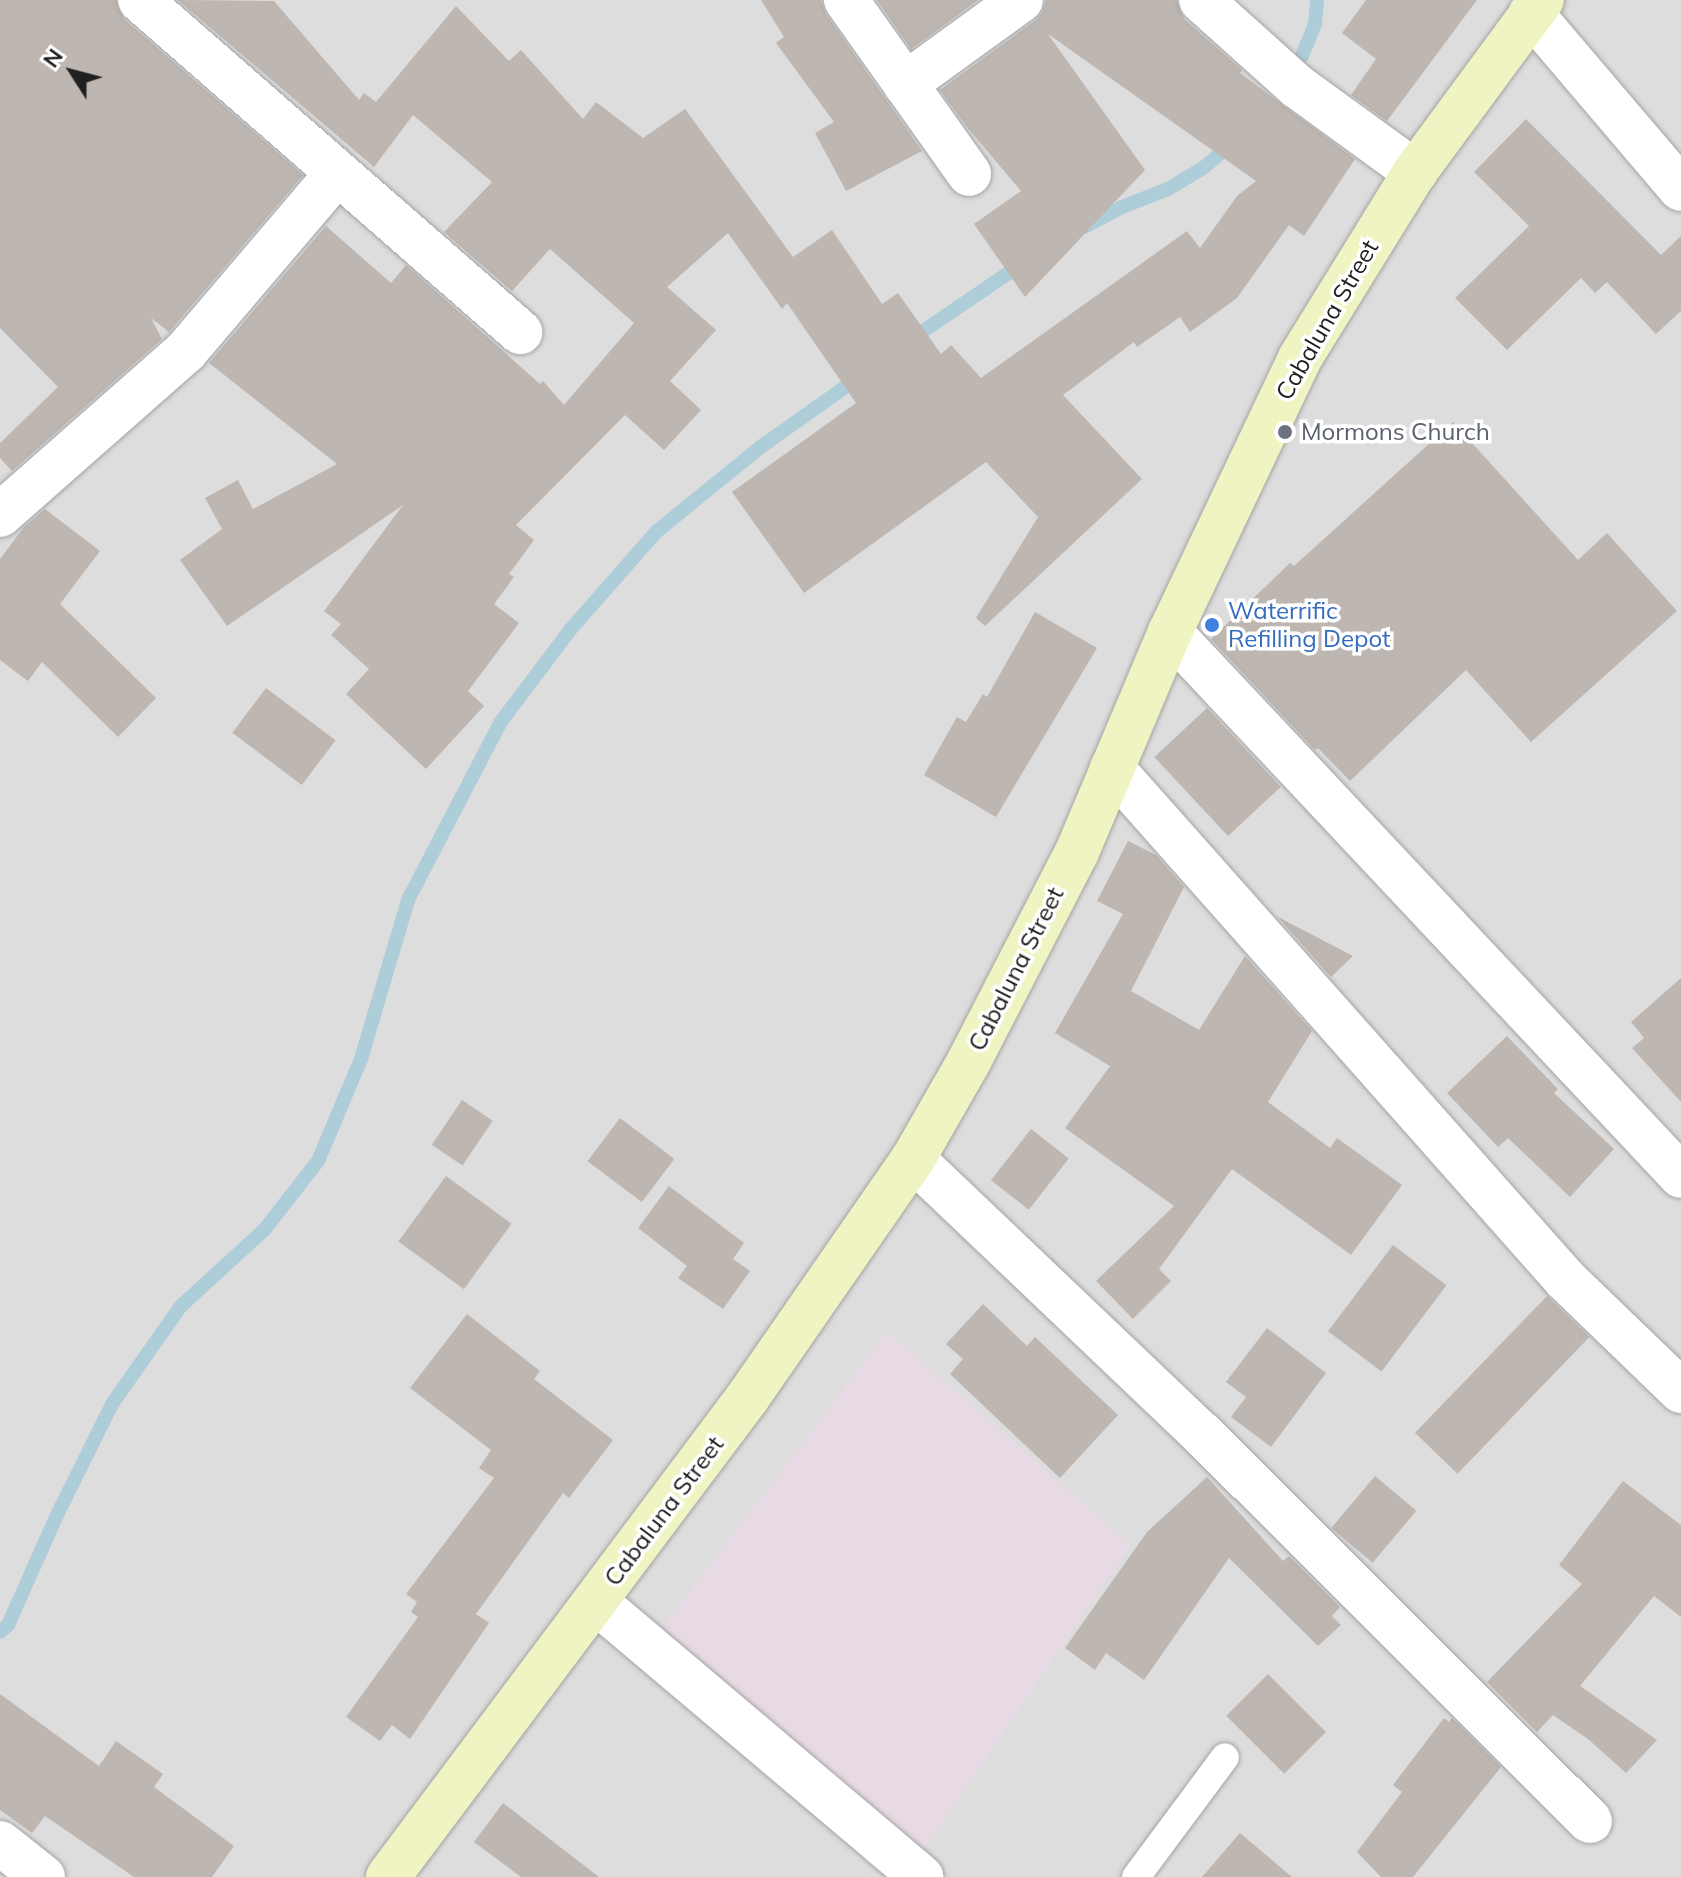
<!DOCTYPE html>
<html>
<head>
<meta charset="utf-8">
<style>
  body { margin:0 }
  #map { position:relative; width:1681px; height:1877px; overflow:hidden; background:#f0eee8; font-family:Mulish,sans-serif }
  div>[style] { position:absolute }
  .residential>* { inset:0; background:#dedddd; transform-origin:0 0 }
  .industrial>* { inset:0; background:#e8dae5 }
  .stream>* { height:14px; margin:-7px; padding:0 7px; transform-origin:7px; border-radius:7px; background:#adcdd9 }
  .building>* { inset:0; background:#bdb6b1; transform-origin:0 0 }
  .roads { filter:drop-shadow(0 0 2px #a4a4a4) drop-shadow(0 0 2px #a4a4a4) }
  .lane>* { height:28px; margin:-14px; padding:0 14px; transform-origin:14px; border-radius:14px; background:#fff }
  .street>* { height:44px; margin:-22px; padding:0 22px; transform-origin:22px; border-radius:22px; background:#fff }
  .secondary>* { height:44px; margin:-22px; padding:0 22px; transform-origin:22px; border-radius:22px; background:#eff4c2 }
  .dots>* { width:22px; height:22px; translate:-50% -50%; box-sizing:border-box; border:4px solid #fff; border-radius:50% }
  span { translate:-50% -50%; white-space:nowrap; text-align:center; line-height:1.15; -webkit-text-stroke:7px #fff; paint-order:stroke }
  .street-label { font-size:24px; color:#202020 }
  .worship-label { font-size:24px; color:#5b616d }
  .left { translate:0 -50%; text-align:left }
  .shop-label { font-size:24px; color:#366cbe }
  .north { position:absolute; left:32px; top:32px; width:80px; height:80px; -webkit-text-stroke:6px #fff; paint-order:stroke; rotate:306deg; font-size:22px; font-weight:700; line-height:32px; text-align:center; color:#202020 }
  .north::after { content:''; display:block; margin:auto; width:28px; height:36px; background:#202020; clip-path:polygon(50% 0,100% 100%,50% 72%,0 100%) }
</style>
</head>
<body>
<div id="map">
  <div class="residential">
    <div style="left:0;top:0;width:1681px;height:1877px"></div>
  </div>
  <div class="industrial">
    <div style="clip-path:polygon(887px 1332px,1130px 1545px,920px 1855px,660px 1631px)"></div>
  </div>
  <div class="stream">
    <div style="left:1302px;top:56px;width:35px;rotate:-68deg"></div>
    <div style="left:1315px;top:24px;width:24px;rotate:-85deg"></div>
    <div style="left:1084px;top:227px;width:43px;rotate:-27.8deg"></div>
    <div style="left:1122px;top:207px;width:49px;rotate:-21.4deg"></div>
    <div style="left:1168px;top:189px;width:41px;rotate:-31deg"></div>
    <div style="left:1203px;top:168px;width:38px;rotate:-40deg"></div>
    <div style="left:910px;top:340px;width:135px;rotate:-34.2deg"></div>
    <div style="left:0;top:1632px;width:11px;rotate:-41deg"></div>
    <div style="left:8px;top:1625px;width:120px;rotate:-66deg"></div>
    <div style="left:57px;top:1515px;width:124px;rotate:-63.6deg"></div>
    <div style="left:112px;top:1404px;width:120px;rotate:-54.9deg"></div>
    <div style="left:181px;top:1306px;width:114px;rotate:-42.5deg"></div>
    <div style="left:265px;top:1229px;width:86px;rotate:-52.1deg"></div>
    <div style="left:318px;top:1161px;width:111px;rotate:-67.1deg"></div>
    <div style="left:361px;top:1059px;width:166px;rotate:-73.5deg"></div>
    <div style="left:408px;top:900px;width:199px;rotate:-62.5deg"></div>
    <div style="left:500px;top:723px;width:116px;rotate:-53deg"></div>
    <div style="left:570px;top:630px;width:130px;rotate:-48.7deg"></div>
    <div style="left:656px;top:532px;width:136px;rotate:-39.1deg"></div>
    <div style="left:762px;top:446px;width:121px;rotate:-35.3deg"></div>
  </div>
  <div class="building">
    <div style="clip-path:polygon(0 0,116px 0,124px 19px,303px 175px,169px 332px,151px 318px,162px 339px,12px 471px,0 458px,0 443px,58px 387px,0 328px)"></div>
    <div style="clip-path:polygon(178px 0,274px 1px,359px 100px,364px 93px,376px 102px,456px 6px,509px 61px,521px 50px,583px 119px,596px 102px,643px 138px,685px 109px,793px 257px,832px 230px,882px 304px,898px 293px,941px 354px,951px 345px,981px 378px,1187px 231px,1200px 248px,1237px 196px,1256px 181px,1048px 34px,1145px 170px,1025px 297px,974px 224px,1021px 191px,967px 127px,940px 90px,1036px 20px,1043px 11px,1046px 0,1177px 0,1184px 19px,1242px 70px,1240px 73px,1355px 159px,1304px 236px,1289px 225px,1237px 298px,1190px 332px,1180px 317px,1137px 347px,1134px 342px,1063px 395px,1142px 479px,985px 626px,976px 618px,1038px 517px,986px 462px,804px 593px,732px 492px,856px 403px,787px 303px,782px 309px,728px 233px,667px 287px,716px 330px,670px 381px,701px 410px,664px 450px,625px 415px,516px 525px,534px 540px,509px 574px,514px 577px,494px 604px,519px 623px,468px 691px,484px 706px,426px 769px,346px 694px,369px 669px,331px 635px,341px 624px,324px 611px,403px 505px,227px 626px,180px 560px,222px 529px,205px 498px,238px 480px,253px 509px,337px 464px,209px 363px,326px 226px,391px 283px,406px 265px,540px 384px,543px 381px,564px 405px,634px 323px,550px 249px,512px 291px,444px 232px,492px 182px,413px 115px,374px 167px)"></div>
    <div style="clip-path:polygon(761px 0,821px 0,826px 14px,922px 151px,846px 191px,815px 133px,834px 122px,776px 43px,784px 37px)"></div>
    <div style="clip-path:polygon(877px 0,978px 0,911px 49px)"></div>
    <div style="clip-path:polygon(1366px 0,1477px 0,1387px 121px,1351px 95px,1376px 59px,1342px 33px)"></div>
    <div style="clip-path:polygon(1526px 119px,1661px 255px,1681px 236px,1681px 311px,1656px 334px,1607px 282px,1595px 293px,1581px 278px,1507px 350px,1455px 298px,1529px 226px,1474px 172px)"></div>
    <div style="clip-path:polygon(1453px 422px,1578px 560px,1607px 533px,1677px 611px,1531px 742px,1466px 670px,1350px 781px,1318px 748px,1315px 750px,1211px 639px,1290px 563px,1294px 566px)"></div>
    <div style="clip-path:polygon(45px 509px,100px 551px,60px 604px,156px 698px,118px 737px,42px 662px,28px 681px,0 660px,0 559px,24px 527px)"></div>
    <div style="clip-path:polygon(1035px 612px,1097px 648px,996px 817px,924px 775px,957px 717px,966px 722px,983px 694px,987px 697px)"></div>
    <div style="left:266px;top:688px;width:87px;height:56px;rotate:37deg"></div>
    <div style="left:1207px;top:708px;width:108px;height:72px;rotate:47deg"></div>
    <div style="clip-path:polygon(1128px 841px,1156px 855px,1184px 887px,1131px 991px,1199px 1030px,1245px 956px,1312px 1031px,1268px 1102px,1330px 1148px,1337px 1138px,1402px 1185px,1351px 1255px,1232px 1169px,1159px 1269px,1171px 1281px,1133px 1319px,1096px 1281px,1174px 1206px,1065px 1128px,1110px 1066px,1055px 1033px,1123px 914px,1097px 901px)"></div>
    <div style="clip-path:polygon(1278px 917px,1353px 956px,1331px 977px)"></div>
    <div style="clip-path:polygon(1681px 978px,1681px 1102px,1632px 1048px,1644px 1038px,1631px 1022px)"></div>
    <div style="clip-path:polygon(1507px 1036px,1558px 1089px,1554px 1093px,1614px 1149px,1570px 1197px,1508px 1138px,1498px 1147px,1447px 1093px)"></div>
    <div style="left:462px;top:1100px;width:37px;height:54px;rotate:34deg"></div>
    <div style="left:620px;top:1118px;width:68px;height:54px;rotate:37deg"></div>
    <div style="left:1031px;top:1129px;width:48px;height:65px;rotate:38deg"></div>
    <div style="left:446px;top:1176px;width:81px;height:81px;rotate:36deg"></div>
    <div style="clip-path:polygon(669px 1186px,744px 1243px,733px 1259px,750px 1271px,723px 1309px,678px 1278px,687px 1266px,638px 1228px)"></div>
    <div style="left:1393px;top:1245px;width:67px;height:108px;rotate:37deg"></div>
    <div style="left:1547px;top:1296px;width:59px;height:190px;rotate:44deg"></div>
    <div style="clip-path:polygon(983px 1304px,1027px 1346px,1035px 1337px,1118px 1415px,1060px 1478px,950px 1374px,963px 1359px,946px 1344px)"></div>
    <div style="clip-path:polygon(467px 1314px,540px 1371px,534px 1379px,613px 1440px,569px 1498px,563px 1493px,476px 1614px,489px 1623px,410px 1739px,392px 1725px,380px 1741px,346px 1717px,418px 1617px,411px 1612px,417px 1602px,406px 1594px,494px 1478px,479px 1468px,491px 1450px,410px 1388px)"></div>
    <div style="clip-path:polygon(1267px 1328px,1326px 1373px,1271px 1447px,1231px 1417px,1246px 1397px,1226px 1382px)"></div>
    <div style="left:1375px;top:1476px;width:54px;height:68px;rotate:40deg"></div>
    <div style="clip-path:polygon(1207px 1477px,1283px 1561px,1289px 1556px,1340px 1607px,1332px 1616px,1341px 1625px,1318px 1646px,1229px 1558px,1144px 1680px,1106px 1653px,1095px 1670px,1065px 1648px,1147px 1532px)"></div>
    <div style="clip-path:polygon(1623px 1481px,1681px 1525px,1681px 1617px,1654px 1596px,1580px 1686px,1657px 1740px,1626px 1773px,1588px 1739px,1553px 1715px,1537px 1732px,1487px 1682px,1582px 1584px,1559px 1565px)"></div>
    <div style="left:1268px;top:1674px;width:82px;height:59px;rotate:45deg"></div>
    <div style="clip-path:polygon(0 1694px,99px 1766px,116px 1741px,163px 1774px,154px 1787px,234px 1846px,212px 1877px,134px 1877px,45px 1816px,32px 1833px,0 1810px)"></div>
    <div style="clip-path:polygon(1444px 1718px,1449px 1722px,1452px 1718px,1501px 1767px,1413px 1877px,1381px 1877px,1357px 1852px,1402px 1792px,1393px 1785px)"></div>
    <div style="clip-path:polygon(503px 1803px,599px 1877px,521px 1877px,474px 1842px)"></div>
    <div style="clip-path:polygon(1240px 1833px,1292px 1877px,1202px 1877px)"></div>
  </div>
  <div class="roads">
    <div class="lane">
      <div style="left:1136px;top:1877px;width:149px;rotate:-53.4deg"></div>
    </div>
    <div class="street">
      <div style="left:140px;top:0;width:505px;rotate:41.14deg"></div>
      <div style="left:846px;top:0;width:213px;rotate:54.7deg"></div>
      <div style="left:1201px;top:0;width:130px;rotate:41.9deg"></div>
      <div style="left:1298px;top:87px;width:145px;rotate:36deg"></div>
      <div style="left:1531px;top:13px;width:231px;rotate:49.6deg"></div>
      <div style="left:905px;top:84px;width:143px;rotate:-35.9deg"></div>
      <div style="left:0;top:515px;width:248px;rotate:-41.4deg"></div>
      <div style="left:186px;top:351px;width:231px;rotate:-49.6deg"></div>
      <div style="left:1170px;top:632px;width:746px;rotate:46.79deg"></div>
      <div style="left:1112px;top:768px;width:684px;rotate:48.44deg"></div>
      <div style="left:1566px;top:1280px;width:160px;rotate:44deg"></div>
      <div style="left:913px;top:1159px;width:399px;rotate:43.6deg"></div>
      <div style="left:1202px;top:1434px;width:548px;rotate:44.93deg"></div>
      <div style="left:596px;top:1602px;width:426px;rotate:40.2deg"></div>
      <div style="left:0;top:1843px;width:55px;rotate:38.3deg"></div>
    </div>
    <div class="secondary">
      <div style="left:388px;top:1877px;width:600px;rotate:-53.13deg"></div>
      <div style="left:748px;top:1397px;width:290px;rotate:-55.3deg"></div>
      <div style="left:913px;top:1159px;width:111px;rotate:-60.2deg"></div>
      <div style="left:968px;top:1063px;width:237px;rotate:-62.7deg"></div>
      <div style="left:1077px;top:852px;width:239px;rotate:-67.1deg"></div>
      <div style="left:1170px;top:632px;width:303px;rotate:-64.6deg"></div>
      <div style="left:1300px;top:358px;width:219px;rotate:-58.3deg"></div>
      <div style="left:1415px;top:172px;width:214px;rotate:-53.6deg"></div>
    </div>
  </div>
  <div class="dots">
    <div style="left:1285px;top:432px;background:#6b7280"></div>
    <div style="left:1212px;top:625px;background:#3f7fe0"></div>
  </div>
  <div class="street-label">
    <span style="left:1327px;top:320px;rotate:-60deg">Cabaluna Street</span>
    <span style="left:1016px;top:969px;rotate:-63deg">Cabaluna Street</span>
    <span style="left:664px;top:1511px;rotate:-53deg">Cabaluna Street</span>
  </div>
  <div class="worship-label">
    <span class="left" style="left:1301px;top:432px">Mormons Church</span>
  </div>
  <div class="shop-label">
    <span class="left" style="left:1228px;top:625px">Waterrific<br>Refilling Depot</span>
  </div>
  <div class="north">N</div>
</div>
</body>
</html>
